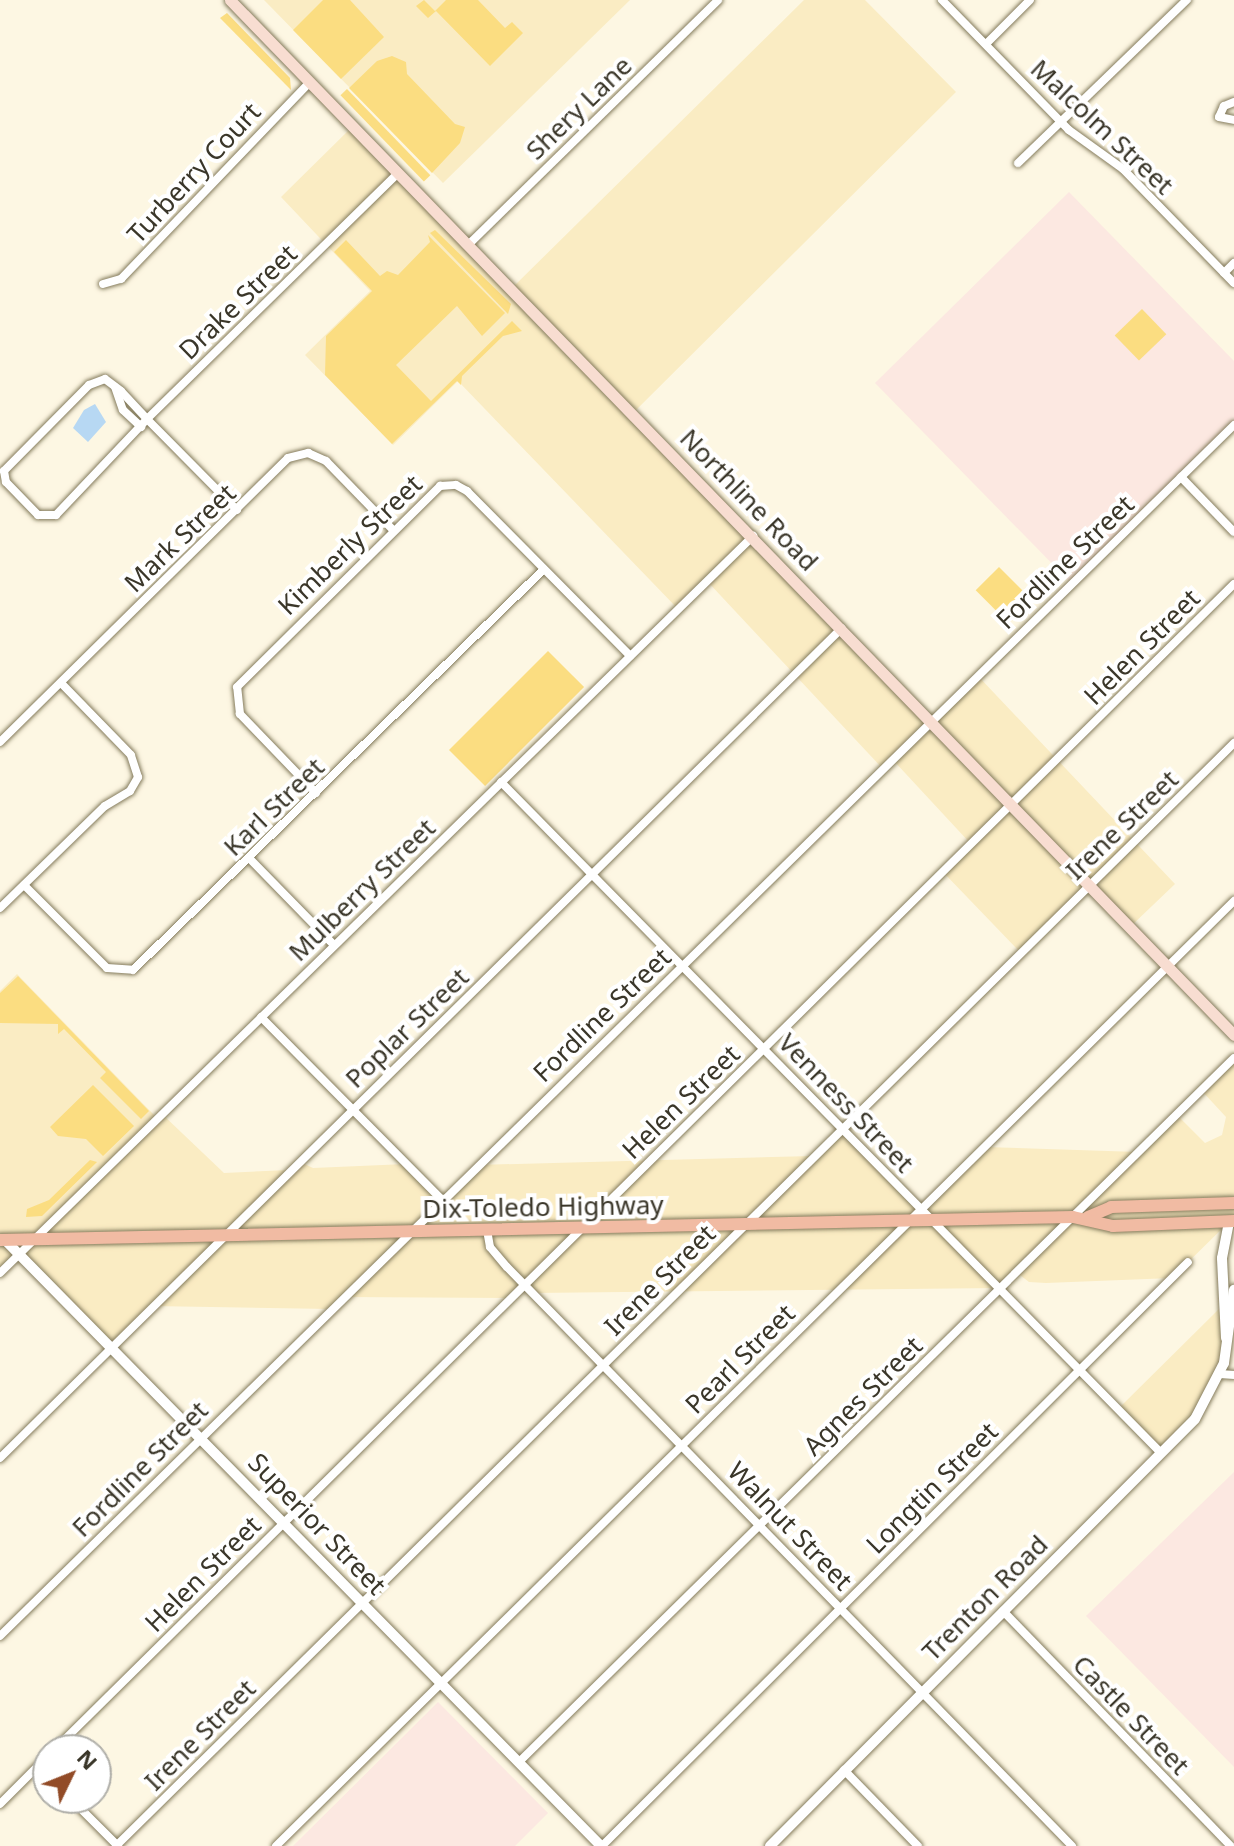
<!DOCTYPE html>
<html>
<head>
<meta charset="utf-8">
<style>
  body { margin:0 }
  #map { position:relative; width:1234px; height:1846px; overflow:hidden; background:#fdf7e3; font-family:"Noto Sans",sans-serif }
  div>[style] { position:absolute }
  .built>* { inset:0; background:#faecc3 }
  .education>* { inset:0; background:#fce8e1 }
  .green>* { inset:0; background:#fbdd81; transform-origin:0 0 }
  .water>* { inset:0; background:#b7d8f3 }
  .roads { filter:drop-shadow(0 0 2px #847b5c) drop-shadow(0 0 2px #847b5c) }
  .minor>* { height:8px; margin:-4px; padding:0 4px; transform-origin:4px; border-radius:4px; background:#fff }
  .tertiary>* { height:10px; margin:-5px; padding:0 5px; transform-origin:5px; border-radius:5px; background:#fff }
  .secondary>* { height:11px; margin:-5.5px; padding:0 5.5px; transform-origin:5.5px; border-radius:5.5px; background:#f8ddd1 }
  .primary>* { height:12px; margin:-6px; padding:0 6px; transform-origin:6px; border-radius:6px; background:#f1bba3 }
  span { translate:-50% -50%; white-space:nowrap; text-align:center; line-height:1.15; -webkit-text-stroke:8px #fff; paint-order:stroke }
  .street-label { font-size:26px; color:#3a3629 }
  .north { position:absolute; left:32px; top:1734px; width:80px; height:80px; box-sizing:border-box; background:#fff; border:2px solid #b0afa9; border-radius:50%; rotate:47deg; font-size:22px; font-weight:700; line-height:32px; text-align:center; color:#3a3629 }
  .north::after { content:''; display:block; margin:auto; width:28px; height:36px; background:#924b27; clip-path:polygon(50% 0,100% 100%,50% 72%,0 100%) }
</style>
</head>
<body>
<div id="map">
  <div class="built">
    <div style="clip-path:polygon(264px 0,630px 0,443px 183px)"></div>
    <div style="clip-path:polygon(804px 0,865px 0,956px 92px,633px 413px,932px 720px,978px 676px,1175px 884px,1130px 927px,1089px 885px,1020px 952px,942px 871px,970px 843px,893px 760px,883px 769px,707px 581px,678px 609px,458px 381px,393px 445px,305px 355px,370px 291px,281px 197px,353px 126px,512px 288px)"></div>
    <div style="clip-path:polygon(17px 974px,157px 1118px,162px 1114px,224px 1173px,289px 1170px,298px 1161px,313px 1168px,406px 1164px,442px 1200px,477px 1165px,813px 1156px,842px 1128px,921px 1209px,984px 1147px,1138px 1152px,1176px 1114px,1205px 1143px,1222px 1135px,1226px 1117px,1201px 1090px,1234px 1058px,1234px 1217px,1172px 1278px,1046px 1283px,1029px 1282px,1016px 1272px,999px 1288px,532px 1293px,524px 1285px,508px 1298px,343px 1297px,331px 1309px,151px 1306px,112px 1347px,19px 1255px,0 1273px,0 991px)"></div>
    <div style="clip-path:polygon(1222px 1306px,1226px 1348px,1205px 1407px,1161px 1453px,1118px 1409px)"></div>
  </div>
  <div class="education">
    <div style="clip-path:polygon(1069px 192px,1234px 361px,1234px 425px,1072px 584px,875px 383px)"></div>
    <div style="clip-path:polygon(1234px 1472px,1234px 1767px,1086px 1616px)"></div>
    <div style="clip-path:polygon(438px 1702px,548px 1813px,515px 1846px,293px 1846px)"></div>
  </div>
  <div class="green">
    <div style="clip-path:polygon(323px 0,350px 0,384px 37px,341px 79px,293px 30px)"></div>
    <div style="clip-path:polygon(424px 0,435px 11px,446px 0,478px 0,505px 28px,512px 22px,523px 33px,490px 66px,436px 11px,428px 18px,416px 6px)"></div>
    <div style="clip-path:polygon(227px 13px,290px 78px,291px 90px,220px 18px)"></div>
    <div style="clip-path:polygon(392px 56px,406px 62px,407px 74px,455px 124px,465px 127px,460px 143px,432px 173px,349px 88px,377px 61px)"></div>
    <div style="left:347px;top:89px;width:120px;height:9px;rotate:46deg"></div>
    <div style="clip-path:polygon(435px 230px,511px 304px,508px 314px,430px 233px)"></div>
    <div style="clip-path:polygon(428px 235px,505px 313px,482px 336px,457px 306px,396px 365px,431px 401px,512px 321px,522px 331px,503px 336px,462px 376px,461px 385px,457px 381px,392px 444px,325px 375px,326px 336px,372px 291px,334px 252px,346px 240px,380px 276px,387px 271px,398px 275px,430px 242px)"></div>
    <div style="left:1142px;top:309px;width:35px;height:38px;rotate:46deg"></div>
    <div style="left:999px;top:567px;width:47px;height:33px;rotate:45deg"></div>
    <div style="left:548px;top:651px;width:51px;height:140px;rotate:45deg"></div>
    <div style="clip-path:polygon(18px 976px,149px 1111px,141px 1119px,100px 1078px,106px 1072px,64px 1029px,58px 1034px,58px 1024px,0 1023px,0 993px)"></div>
    <div style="clip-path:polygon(93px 1085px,134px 1126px,103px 1156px,86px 1139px,58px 1136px,50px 1127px)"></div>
    <div style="clip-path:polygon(90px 1160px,97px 1162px,42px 1216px,26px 1217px,27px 1209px,49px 1200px)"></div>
  </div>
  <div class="water">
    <div style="clip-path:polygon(95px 404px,106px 422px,88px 442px,73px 428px,84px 410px)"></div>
  </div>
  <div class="roads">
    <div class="minor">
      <div style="left:942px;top:0;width:182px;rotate:45.7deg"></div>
      <div style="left:1069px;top:130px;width:67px;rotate:35.8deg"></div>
      <div style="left:1123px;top:169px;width:159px;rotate:45.8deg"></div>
      <div style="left:986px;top:44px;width:62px;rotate:-45deg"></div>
      <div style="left:1234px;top:102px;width:11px;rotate:158deg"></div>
      <div style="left:1224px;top:106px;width:12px;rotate:114deg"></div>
      <div style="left:1219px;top:117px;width:15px;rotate:11deg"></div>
      <div style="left:1018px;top:163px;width:235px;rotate:-44deg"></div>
      <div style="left:468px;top:245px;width:350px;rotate:-44.4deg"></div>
      <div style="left:1224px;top:273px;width:14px;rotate:-45deg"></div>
      <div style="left:103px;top:284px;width:19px;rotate:-16deg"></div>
      <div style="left:121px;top:279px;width:273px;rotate:-46.2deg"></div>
      <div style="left:115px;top:387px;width:24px;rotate:71deg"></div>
      <div style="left:123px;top:410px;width:25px;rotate:43deg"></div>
      <div style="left:1181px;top:477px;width:76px;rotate:46.1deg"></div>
      <div style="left:237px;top:510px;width:128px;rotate:-134.7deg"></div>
      <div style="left:147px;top:419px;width:38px;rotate:-133deg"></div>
      <div style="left:121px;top:391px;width:20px;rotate:-143deg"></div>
      <div style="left:105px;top:379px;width:17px;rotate:159deg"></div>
      <div style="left:89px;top:385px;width:121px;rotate:134.7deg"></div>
      <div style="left:4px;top:471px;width:11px;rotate:80deg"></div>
      <div style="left:6px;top:482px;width:46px;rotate:45.9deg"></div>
      <div style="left:38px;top:515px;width:18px"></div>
      <div style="left:56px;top:515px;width:132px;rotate:-46.5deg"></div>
      <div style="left:147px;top:419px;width:351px;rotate:-44.4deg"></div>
      <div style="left:0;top:742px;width:404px;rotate:-44.6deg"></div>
      <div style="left:288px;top:458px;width:21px;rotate:-14deg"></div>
      <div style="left:308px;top:453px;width:20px;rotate:24deg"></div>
      <div style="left:326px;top:461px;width:96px;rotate:45.8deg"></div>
      <div style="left:501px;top:782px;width:941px;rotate:45.47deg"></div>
      <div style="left:316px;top:793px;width:110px;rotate:-133.9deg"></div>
      <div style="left:240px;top:714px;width:27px;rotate:-96deg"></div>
      <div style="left:237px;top:687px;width:286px;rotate:-44.7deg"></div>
      <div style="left:440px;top:486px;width:16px;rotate:-4deg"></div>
      <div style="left:456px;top:485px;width:13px;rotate:29deg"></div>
      <div style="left:467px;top:491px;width:232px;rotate:45.3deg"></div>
      <div style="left:250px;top:859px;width:120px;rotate:45.7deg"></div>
      <div style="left:24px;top:885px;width:117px;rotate:45deg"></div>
      <div style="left:107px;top:968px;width:26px;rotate:4deg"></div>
      <div style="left:133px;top:970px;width:574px;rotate:-44.29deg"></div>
      <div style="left:0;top:908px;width:146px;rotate:-44.2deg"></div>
      <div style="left:105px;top:806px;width:29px;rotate:-31deg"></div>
      <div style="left:130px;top:791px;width:16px;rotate:-60deg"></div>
      <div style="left:138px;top:777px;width:23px;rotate:-108deg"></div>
      <div style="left:131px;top:755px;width:100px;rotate:-134.2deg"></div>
      <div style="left:261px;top:1017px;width:257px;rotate:45.3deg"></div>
      <div style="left:487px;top:1230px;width:17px;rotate:80deg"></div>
      <div style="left:490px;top:1247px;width:26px;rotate:50deg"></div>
      <div style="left:507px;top:1267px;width:809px;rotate:45.7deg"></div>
      <div style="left:0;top:1273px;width:1054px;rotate:-44.38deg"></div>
      <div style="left:1220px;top:1374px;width:14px;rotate:4deg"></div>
      <div style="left:0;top:1458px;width:1182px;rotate:-44.59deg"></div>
      <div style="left:1003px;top:1611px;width:327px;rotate:45.9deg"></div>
      <div style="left:0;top:1636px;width:1729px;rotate:-44.46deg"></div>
      <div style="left:54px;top:1750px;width:1659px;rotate:-44.66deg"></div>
      <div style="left:519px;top:1762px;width:1003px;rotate:-44.56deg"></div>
      <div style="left:844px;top:1770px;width:106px;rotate:45.8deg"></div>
      <div style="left:70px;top:1798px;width:68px;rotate:45deg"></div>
      <div style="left:0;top:1804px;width:68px;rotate:-45deg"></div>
      <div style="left:116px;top:1846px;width:1571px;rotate:-44.61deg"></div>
      <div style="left:276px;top:1846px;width:1346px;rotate:-44.61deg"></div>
      <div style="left:602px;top:1846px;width:827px;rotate:-44.9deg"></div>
    </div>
    <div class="tertiary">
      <div style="left:5px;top:1240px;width:850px;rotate:45.48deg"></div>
      <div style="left:1226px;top:1338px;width:80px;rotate:-92.9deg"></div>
      <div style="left:1222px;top:1258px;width:37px;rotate:-79deg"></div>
      <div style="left:770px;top:1846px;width:602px;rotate:-45.13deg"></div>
      <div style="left:1195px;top:1419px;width:63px;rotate:-62.6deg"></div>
      <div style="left:1224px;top:1363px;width:74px;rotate:-82.2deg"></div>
    </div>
    <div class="secondary">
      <div style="left:230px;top:0;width:1442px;rotate:45.87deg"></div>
    </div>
    <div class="primary">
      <div style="left:1088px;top:1217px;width:25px;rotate:-23deg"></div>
      <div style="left:1111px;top:1207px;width:123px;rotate:-1.9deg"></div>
      <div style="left:0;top:1240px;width:1073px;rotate:-1.23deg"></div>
      <div style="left:1073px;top:1217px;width:41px;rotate:12.7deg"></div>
      <div style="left:1113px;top:1226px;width:121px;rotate:-2.4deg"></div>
    </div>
  </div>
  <div class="street-label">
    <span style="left:579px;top:108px;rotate:-44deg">Shery Lane</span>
    <span style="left:1102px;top:127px;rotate:43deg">Malcolm Street</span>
    <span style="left:194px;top:173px;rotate:-47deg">Turberry Court</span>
    <span style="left:238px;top:302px;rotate:-44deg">Drake Street</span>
    <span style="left:749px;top:500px;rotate:46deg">Northline Road</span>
    <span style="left:180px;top:538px;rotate:-44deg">Mark Street</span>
    <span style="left:350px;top:545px;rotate:-44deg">Kimberly Street</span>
    <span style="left:1065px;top:562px;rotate:-44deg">Fordline Street</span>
    <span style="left:1142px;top:647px;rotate:-45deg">Helen Street</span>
    <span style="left:274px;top:807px;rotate:-44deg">Karl Street</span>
    <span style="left:1122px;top:825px;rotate:-44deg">Irene Street</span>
    <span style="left:362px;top:890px;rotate:-44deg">Mulberry Street</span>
    <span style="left:602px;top:1015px;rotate:-44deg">Fordline Street</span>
    <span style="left:407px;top:1028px;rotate:-44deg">Poplar Street</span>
    <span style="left:681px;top:1102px;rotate:-44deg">Helen Street</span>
    <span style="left:846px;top:1103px;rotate:46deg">Venness Street</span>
    <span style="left:543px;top:1207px;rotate:-1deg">Dix-Toledo Highway</span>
    <span style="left:660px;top:1280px;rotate:-45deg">Irene Street</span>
    <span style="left:740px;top:1359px;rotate:-45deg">Pearl Street</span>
    <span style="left:863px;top:1396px;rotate:-45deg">Agnes Street</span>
    <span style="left:140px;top:1469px;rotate:-45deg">Fordline Street</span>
    <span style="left:932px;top:1488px;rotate:-45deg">Longtin Street</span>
    <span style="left:317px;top:1524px;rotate:46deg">Superior Street</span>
    <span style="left:790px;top:1526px;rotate:46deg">Walnut Street</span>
    <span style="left:203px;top:1574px;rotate:-45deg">Helen Street</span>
    <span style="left:985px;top:1598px;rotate:-45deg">Trenton Road</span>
    <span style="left:1131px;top:1715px;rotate:46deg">Castle Street</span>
    <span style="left:200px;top:1735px;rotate:-45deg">Irene Street</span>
  </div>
  <div class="north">N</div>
</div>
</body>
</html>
